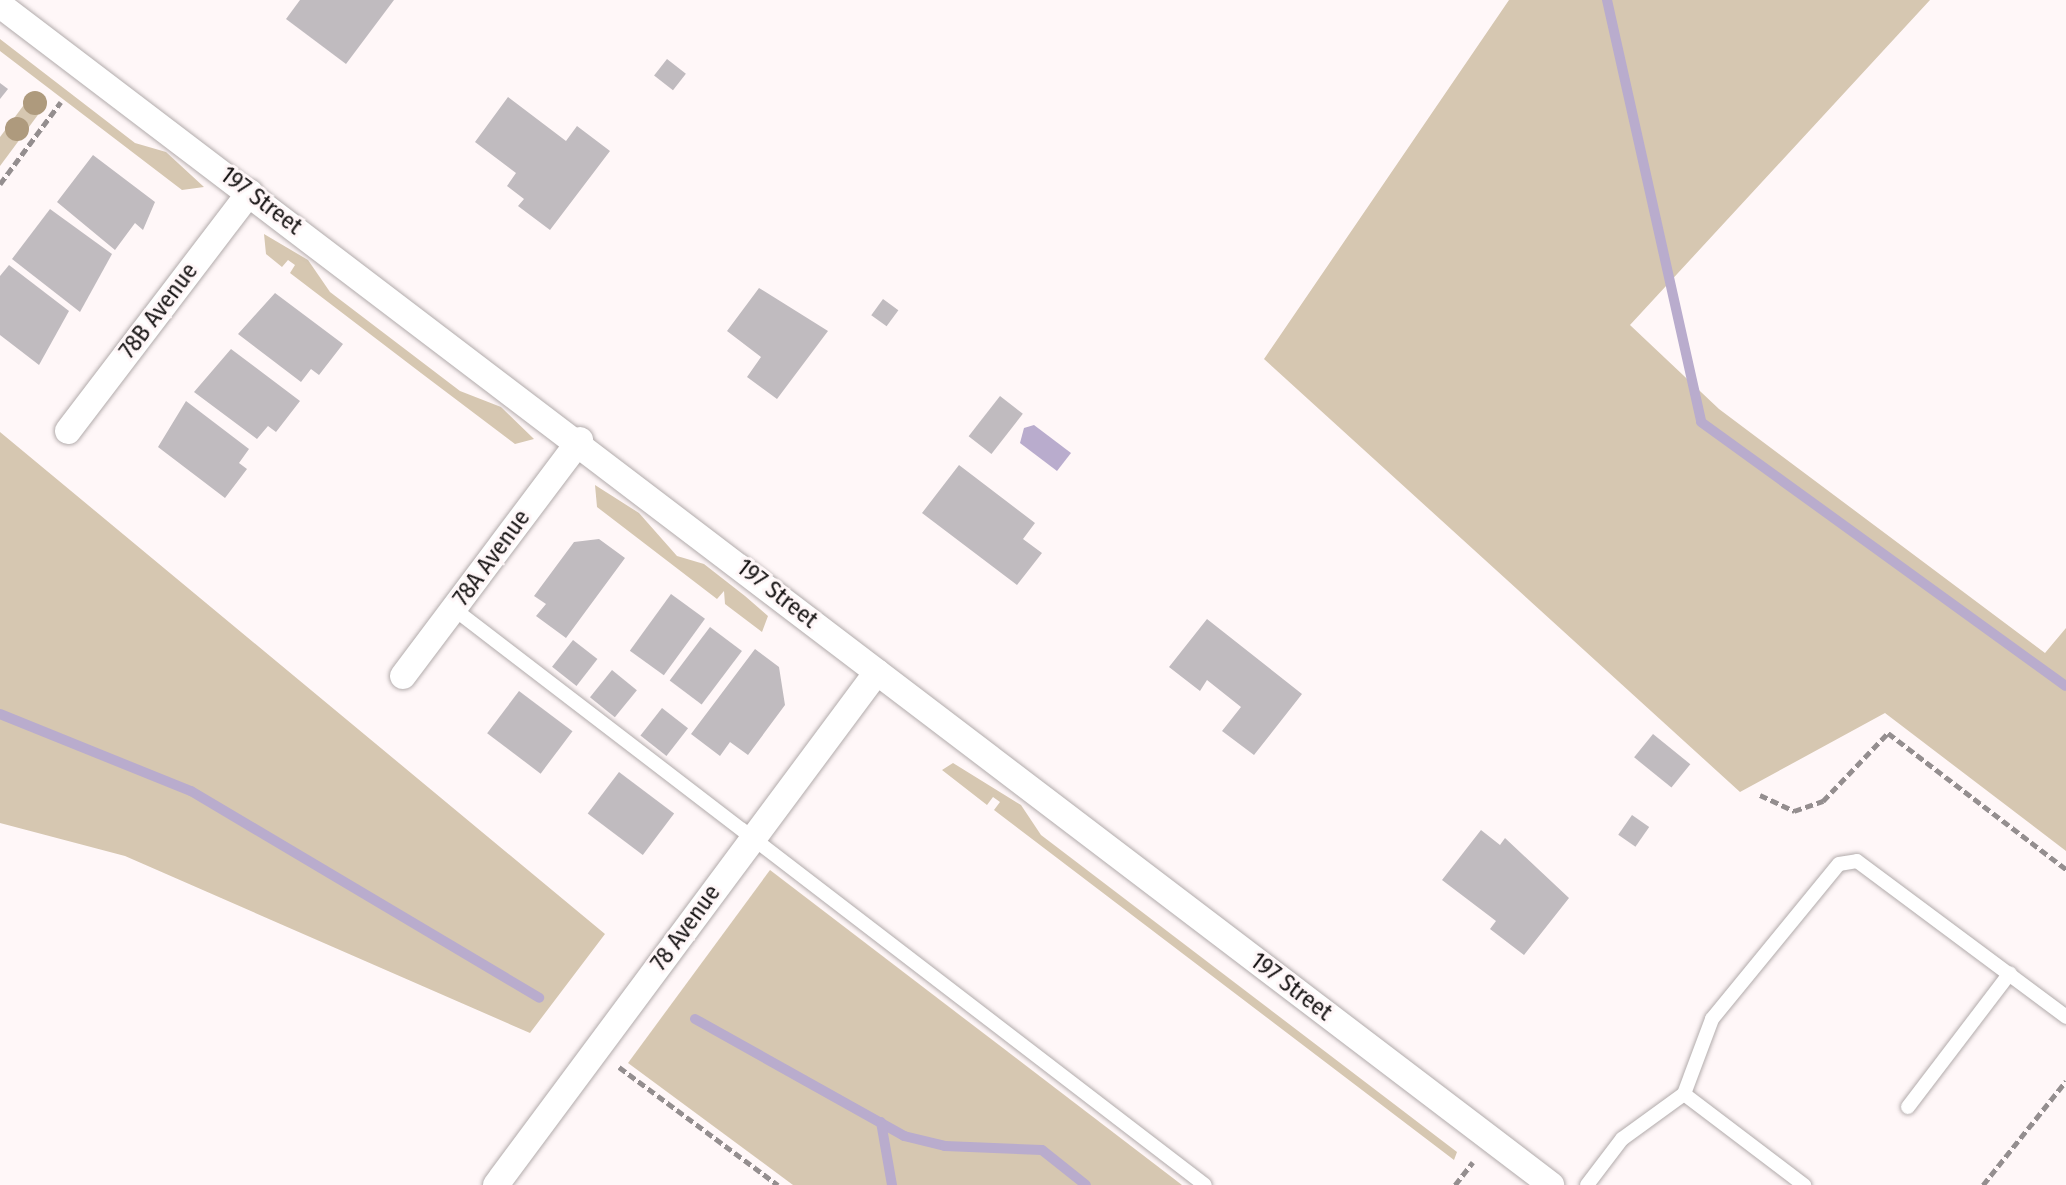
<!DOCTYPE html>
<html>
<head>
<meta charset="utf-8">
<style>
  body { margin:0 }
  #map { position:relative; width:2066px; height:1185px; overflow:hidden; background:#fff7f8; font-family:"Fira Sans Condensed",sans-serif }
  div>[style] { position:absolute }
  .green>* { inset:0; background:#d6c7b1 }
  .water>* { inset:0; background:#b9accd }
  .stream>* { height:10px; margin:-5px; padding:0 5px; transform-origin:5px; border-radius:5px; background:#b9accd }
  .building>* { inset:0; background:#c0bbbf; transform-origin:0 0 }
  .path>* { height:5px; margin-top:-2.5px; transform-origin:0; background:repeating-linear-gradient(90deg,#948e8f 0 8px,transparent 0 12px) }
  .roads { filter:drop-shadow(0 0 2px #b2abab) drop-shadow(0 0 2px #b2abab) }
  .lane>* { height:14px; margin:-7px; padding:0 7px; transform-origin:7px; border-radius:7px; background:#fff }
  .street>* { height:26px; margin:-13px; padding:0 13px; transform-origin:13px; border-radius:13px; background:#fff }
  .trees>* { width:24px; height:24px; margin:-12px; border-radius:50%; background:#ae9a7d }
  span { translate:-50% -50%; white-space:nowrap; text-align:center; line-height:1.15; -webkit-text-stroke:6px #fff7f8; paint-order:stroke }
  .street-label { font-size:24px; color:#191616 }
</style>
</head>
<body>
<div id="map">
  <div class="green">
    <div style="clip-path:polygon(1509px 0,1930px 0,1630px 325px,1719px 409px,2045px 653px,2066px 628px,2066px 851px,1885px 713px,1740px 792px,1264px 359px)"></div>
    <div style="clip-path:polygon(0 39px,135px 143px,166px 152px,204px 187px,182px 190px,0 51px)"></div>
    <div style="clip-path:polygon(32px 94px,46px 104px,0 166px,0 137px)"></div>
    <div style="clip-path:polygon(264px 234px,308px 260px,330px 292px,460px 391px,501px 407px,534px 439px,515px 444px,421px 373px,290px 273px,295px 265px,288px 260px,282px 267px,266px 254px)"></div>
    <div style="clip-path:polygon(0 432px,605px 934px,530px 1033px,125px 856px,0 823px)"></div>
    <div style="clip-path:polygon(595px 485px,639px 513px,677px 556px,704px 564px,745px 596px,768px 616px,762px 632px,725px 604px,724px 591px,717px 599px,597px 507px)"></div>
    <div style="clip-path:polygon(953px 763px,1021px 805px,1041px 835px,1457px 1152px,1454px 1160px,994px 810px,1000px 802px,993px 797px,987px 805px,942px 770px)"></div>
    <div style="clip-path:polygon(770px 870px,1182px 1185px,793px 1185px,628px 1063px)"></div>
  </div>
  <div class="water">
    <div style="clip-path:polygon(1034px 425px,1071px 453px,1057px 471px,1020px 443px,1024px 428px)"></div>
  </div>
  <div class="stream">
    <div style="left:1607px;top:0;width:432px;rotate:77.4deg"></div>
    <div style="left:1701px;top:422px;width:450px;rotate:35.9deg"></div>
    <div style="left:0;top:714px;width:206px;rotate:22deg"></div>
    <div style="left:191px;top:791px;width:405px;rotate:30.7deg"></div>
    <div style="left:695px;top:1019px;width:240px;rotate:29.2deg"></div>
    <div style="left:904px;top:1136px;width:42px;rotate:13.7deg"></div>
    <div style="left:945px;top:1146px;width:97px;rotate:2.4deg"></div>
    <div style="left:1042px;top:1150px;width:56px;rotate:38.5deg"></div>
    <div style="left:881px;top:1122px;width:64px;rotate:80.1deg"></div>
  </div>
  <div class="building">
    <div style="clip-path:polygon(300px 0,394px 0,346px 64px,286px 19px)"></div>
    <div style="left:667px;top:59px;width:24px;height:21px;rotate:38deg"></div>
    <div style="clip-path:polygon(0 83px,8px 89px,0 99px)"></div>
    <div style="clip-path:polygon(508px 97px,566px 141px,577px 126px,610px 151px,550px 230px,518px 206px,524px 199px,507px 186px,516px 173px,475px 142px)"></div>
    <div style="clip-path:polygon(93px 155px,155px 202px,143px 230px,135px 223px,115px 250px,57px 202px)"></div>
    <div style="clip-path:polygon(50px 209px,112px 254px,80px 312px,12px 259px)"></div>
    <div style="clip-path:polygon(9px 265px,69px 311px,39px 365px,0 335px,0 276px)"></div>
    <div style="clip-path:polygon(759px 288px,828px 331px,777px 399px,747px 377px,761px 357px,727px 331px)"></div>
    <div style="clip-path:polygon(275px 293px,343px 344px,319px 375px,311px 369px,301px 382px,238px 334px)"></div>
    <div style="left:883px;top:299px;width:19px;height:20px;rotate:36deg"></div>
    <div style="clip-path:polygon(231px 349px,300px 401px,276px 432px,268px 426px,257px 439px,194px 392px)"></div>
    <div style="left:1000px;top:396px;width:29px;height:51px;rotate:38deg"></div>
    <div style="clip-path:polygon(186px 401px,249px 449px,239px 463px,247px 469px,225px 498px,158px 447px)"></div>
    <div style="clip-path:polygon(959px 465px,1035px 523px,1023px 539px,1042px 553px,1017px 585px,922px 513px)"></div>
    <div style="clip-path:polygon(599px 539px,625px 558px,566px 638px,536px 616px,546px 604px,534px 596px,574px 542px)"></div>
    <div style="left:671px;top:594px;width:42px;height:70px;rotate:36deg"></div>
    <div style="clip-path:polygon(1207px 619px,1302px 694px,1254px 755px,1222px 731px,1241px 707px,1207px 680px,1200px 691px,1169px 667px)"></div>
    <div style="left:710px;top:627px;width:40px;height:67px;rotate:37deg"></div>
    <div style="left:573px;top:640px;width:31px;height:34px;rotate:38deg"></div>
    <div style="clip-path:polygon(755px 649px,779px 667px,785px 705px,748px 755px,730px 742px,720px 756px,691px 734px)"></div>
    <div style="left:612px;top:670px;width:32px;height:35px;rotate:39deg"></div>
    <div style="left:519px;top:691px;width:67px;height:53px;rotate:37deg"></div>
    <div style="left:662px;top:708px;width:33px;height:35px;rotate:38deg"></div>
    <div style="left:1653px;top:734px;width:48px;height:30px;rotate:39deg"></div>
    <div style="left:619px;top:772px;width:69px;height:52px;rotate:37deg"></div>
    <div style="left:1632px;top:815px;width:21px;height:24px;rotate:35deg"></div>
    <div style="clip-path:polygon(1481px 830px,1500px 845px,1505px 838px,1569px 898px,1524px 955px,1490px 929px,1496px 921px,1442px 880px)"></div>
  </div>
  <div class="path">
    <div style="left:0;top:184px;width:102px;rotate:-53.4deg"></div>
    <div style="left:1760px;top:795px;width:38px;rotate:25deg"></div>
    <div style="left:1794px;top:811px;width:31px;rotate:-19deg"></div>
    <div style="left:1823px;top:801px;width:94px;rotate:-46.3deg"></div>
    <div style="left:1888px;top:733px;width:224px;rotate:37.4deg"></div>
    <div style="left:619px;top:1067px;width:198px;rotate:36.6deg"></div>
    <div style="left:1455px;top:1185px;width:29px;rotate:-52deg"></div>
    <div style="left:1983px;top:1185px;width:133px;rotate:-51.4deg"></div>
  </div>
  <div class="roads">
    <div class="lane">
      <div style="left:454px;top:609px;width:946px;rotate:37.49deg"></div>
      <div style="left:1684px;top:1094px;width:80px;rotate:-69.5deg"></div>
      <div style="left:1712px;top:1019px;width:200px;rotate:-50.7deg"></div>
      <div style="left:1839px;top:864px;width:18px;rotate:-9deg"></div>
      <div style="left:1857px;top:861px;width:261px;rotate:36.7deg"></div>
      <div style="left:1908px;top:1107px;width:168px;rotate:-52.7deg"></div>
      <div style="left:1587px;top:1185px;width:58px;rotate:-52.7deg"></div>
      <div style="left:1622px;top:1139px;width:77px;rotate:-36deg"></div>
      <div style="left:1684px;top:1094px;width:151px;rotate:37.2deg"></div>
    </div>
    <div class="street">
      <div style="left:0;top:5px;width:1949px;rotate:37.26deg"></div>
      <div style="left:68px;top:431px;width:300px;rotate:-52.7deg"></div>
      <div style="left:403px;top:676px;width:295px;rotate:-53.1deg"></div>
      <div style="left:496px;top:1185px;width:639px;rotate:-53.4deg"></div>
    </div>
  </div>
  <div class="trees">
    <div style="left:35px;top:103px"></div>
    <div style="left:17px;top:129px"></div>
  </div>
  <div class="street-label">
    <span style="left:261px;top:201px;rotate:37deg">197 Street</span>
    <span style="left:159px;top:311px;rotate:-53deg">78B Avenue</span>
    <span style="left:492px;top:558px;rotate:-54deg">78A Avenue</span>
    <span style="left:777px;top:594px;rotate:38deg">197 Street</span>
    <span style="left:686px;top:928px;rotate:-54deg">78 Avenue</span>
    <span style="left:1291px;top:987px;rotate:37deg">197 Street</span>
  </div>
</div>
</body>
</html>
